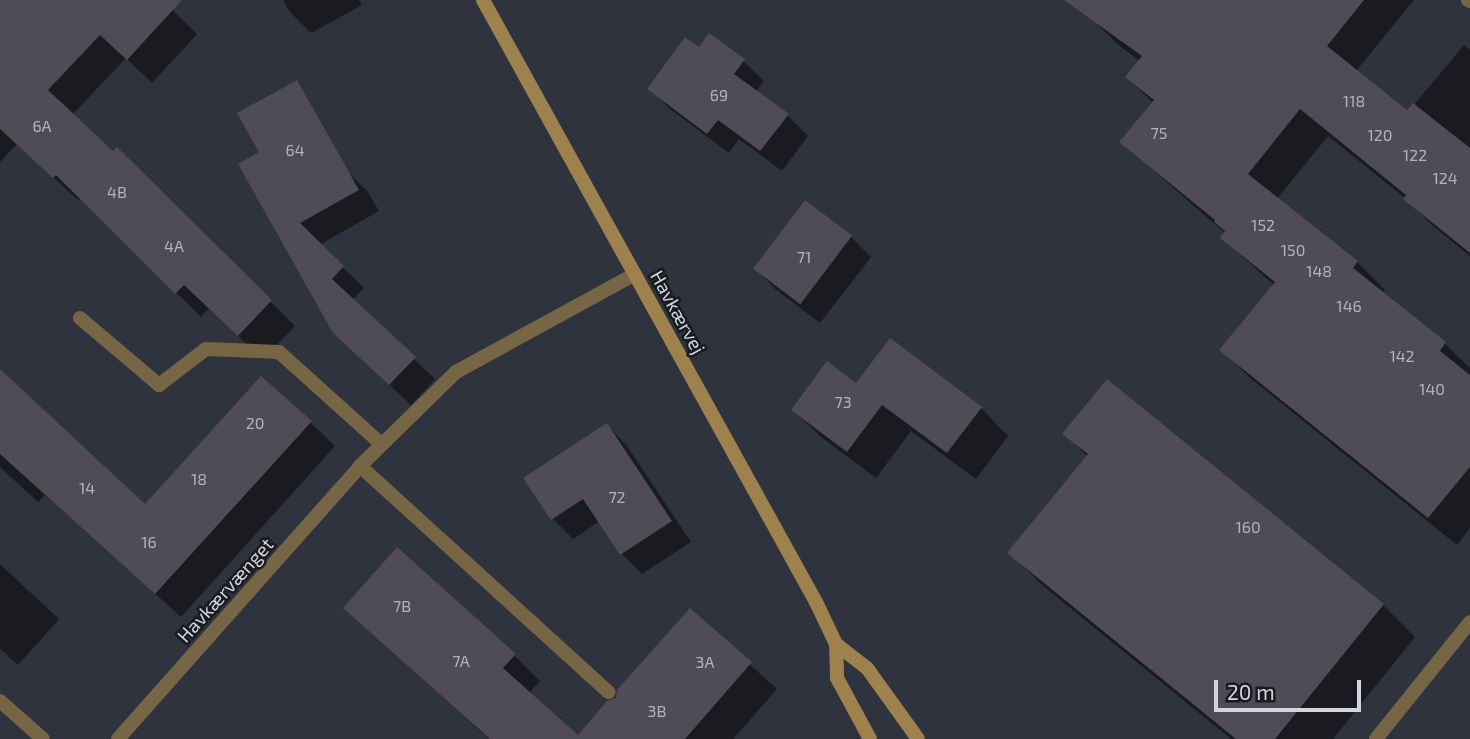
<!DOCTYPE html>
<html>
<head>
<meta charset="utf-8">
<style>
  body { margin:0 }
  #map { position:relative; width:1470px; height:739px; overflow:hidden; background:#2f333e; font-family:"Exo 2",sans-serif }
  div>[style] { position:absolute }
  .shadow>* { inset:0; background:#0007 }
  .building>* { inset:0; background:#504c57; transform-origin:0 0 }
  .street>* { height:14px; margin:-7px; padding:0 7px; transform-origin:7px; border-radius:7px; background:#776646 }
  .secondary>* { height:14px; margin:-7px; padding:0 7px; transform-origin:7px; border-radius:7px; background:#9d824d }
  span { translate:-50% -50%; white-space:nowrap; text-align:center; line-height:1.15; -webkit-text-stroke:5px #191b20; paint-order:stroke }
  .number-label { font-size:16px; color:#b2b3bb }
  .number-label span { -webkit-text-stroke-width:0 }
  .street-label { font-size:19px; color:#d2d5dc }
  .scale { position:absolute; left:1214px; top:680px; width:147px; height:32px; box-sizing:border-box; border:4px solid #d2d5dc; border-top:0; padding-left:9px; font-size:21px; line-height:24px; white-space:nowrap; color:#d2d5dc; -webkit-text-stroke:5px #191b20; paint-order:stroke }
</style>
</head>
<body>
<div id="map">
  <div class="shadow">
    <div style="clip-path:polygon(25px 0,162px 0,197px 34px,152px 83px,126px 58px,72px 115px,113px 153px,117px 149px,295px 326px,263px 360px,209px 308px,201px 317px,81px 198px,79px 201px,17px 144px,0 162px,0 27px)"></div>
    <div style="clip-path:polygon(283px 0,359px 0,362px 5px,311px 33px,290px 12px)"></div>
    <div style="clip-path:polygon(1102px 0,1414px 0,1356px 71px,1408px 112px,1464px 45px,1470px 50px,1470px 256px,1433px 226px,1405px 198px,1328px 136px,1277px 199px,1357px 262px,1385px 290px,1382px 293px,1445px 344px,1470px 368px,1470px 528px,1457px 545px,1249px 377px,1222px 350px,1274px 285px,1222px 238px,1226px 234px,1121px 142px,1153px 103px,1127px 77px,1140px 61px,1117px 44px,1090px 17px)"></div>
    <div style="clip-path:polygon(699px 50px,743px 61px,764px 81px,756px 92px,787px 115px,808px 136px,782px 171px,739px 139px,729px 153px,670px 109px,649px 88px)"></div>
    <div style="clip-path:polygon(241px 165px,346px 170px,368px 192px,379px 211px,319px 245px,364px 288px,352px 300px,435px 379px,411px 405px,356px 354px)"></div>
    <div style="clip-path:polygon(850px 236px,871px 257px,820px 323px,775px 289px,755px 268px)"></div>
    <div style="clip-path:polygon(0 374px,145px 506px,310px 422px,335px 446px,181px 617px,45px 495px,38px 502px,0 467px)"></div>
    <div style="clip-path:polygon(1107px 382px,1383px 605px,1415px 637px,1333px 739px,1231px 739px,1042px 585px,1010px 553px,1088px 457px,1065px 434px)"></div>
    <div style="clip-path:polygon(856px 385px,981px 408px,1008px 436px,976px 479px,911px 431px,876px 478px,821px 437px,793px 410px)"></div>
    <div style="clip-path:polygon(607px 425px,627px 446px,691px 542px,642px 574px,621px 553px,600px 521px,573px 539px,552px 518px)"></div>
    <div style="clip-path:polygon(0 564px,59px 619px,18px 665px,0 649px)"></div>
    <div style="clip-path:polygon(345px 608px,514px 655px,540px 681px,528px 694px,578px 738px,617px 699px,690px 610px,777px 689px,733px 739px,489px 739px)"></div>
  </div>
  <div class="building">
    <div style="clip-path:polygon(0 0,182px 0,127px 60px,100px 35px,48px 90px,113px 151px,117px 147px,272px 300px,238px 336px,184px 285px,175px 294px,56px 175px,53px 178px,0 129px)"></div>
    <div style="clip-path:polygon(1064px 0,1364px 0,1327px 46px,1407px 110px,1413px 103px,1470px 148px,1470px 253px,1403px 199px,1406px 195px,1300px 109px,1248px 174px,1358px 261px,1353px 268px,1446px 342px,1440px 351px,1470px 375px,1470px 467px,1428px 518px,1219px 350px,1275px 282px,1220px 238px,1225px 231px,1214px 222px,1215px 220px,1119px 142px,1154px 100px,1125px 77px,1142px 56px)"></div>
    <div style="clip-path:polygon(709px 33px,745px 59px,734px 74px,789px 114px,760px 151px,718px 120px,707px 134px,647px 89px,685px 37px,699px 47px)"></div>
    <div style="clip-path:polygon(297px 80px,359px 190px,300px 223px,344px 266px,332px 279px,416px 357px,389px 385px,333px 333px,238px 164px,259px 152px,237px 113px)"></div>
    <div style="left:805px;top:200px;width:59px;height:86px;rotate:37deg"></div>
    <div style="clip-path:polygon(890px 338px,982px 407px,947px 453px,882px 405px,847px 452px,791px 410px,827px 361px,856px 383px)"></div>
    <div style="clip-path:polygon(0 369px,145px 504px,261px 376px,312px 421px,155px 594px,0 454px)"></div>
    <div style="clip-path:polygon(1107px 379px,1384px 604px,1275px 739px,1236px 739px,1007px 553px,1088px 454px,1062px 434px)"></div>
    <div style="clip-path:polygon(607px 423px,672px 521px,620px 555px,583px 499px,551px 520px,523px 478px)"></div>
    <div style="clip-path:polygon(397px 547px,516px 654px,503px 668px,578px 735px,607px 701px,616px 698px,617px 690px,690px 608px,752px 662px,685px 739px,490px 739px,343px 608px)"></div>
  </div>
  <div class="street">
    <div style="left:1468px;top:0;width:2px;rotate:27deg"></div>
    <div style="left:80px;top:318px;width:104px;rotate:40.3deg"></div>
    <div style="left:159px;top:385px;width:59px;rotate:-37.5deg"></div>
    <div style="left:206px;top:349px;width:73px;rotate:2.4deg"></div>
    <div style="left:279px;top:352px;width:137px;rotate:42deg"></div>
    <div style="left:360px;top:466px;width:336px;rotate:42.3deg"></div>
    <div style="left:0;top:701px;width:57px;rotate:41.5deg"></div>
    <div style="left:118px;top:739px;width:365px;rotate:-48.4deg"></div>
    <div style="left:360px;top:466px;width:134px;rotate:-44.4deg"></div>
    <div style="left:456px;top:372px;width:204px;rotate:-28.7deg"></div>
    <div style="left:1376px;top:739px;width:150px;rotate:-51.2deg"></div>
  </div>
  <div class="secondary">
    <div style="left:483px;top:0;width:688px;rotate:61.05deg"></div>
    <div style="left:816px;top:602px;width:47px;rotate:64.5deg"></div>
    <div style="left:836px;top:644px;width:34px;rotate:88deg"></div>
    <div style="left:837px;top:678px;width:69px;rotate:61.6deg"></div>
    <div style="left:836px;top:644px;width:39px;rotate:38deg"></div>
    <div style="left:867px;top:668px;width:87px;rotate:54.3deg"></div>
  </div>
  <div class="number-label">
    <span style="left:719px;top:95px">69</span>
    <span style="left:1354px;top:101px">118</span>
    <span style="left:42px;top:126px">6A</span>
    <span style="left:1159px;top:133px">75</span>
    <span style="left:1380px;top:135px">120</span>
    <span style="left:295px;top:150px">64</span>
    <span style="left:1415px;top:155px">122</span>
    <span style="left:1445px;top:178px">124</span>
    <span style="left:117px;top:192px">4B</span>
    <span style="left:1263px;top:225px">152</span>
    <span style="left:174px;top:246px">4A</span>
    <span style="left:1293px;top:250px">150</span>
    <span style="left:804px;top:257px">71</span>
    <span style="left:1319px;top:271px">148</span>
    <span style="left:1349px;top:306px">146</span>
    <span style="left:1402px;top:356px">142</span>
    <span style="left:1432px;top:389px">140</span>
    <span style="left:843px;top:402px">73</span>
    <span style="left:255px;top:423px">20</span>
    <span style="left:199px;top:479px">18</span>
    <span style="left:87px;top:488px">14</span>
    <span style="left:617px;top:497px">72</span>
    <span style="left:1248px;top:527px">160</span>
    <span style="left:149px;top:542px">16</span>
    <span style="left:402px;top:606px">7B</span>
    <span style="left:461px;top:661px">7A</span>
    <span style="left:705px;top:662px">3A</span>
    <span style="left:657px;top:711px">3B</span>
  </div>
  <div class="street-label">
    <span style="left:678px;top:312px;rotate:61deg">Havkærvej</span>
    <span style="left:225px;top:590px;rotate:-48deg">Havkærvænget</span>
  </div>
  <div class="scale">20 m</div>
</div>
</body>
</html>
